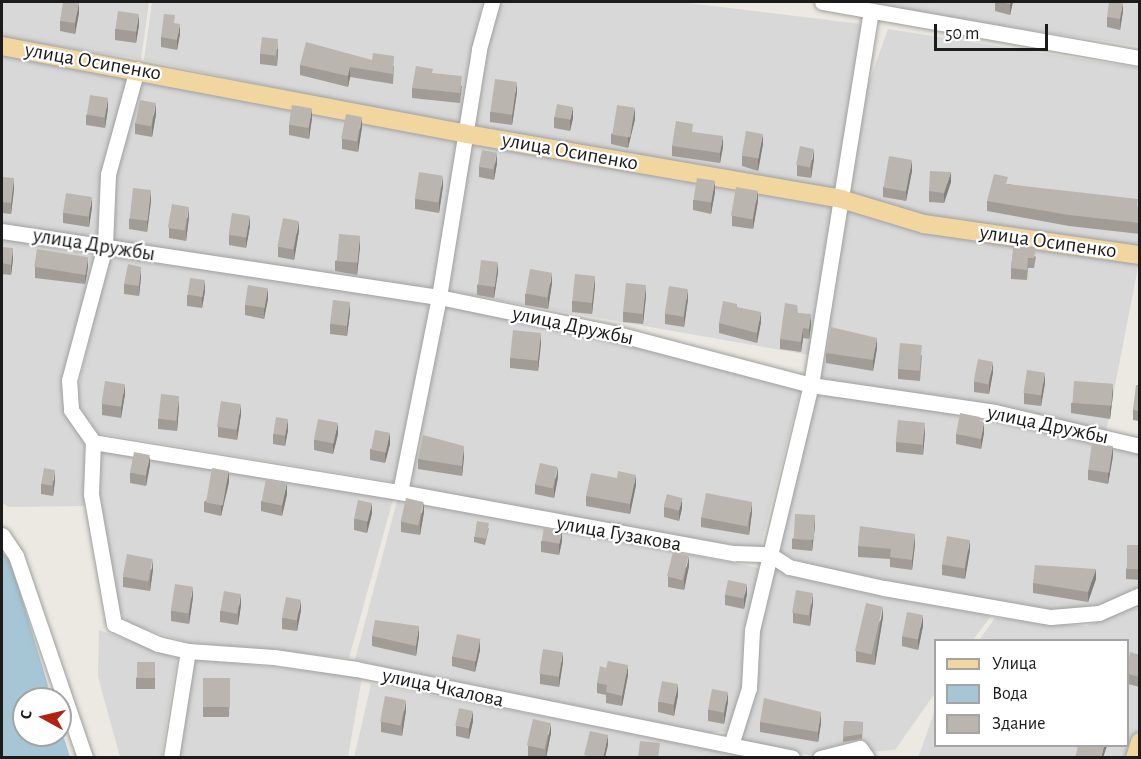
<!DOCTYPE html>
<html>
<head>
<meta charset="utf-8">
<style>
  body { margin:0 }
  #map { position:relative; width:1141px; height:759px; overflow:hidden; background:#ebe9e1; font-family:"Alegreya Sans",sans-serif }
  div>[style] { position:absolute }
  .residential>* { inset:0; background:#d9d8d8; transform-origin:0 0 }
  .water>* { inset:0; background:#a6c6d5 }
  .roads { filter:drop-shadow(0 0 2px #9f9f9f) drop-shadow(0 0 2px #9f9f9f) }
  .minor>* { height:15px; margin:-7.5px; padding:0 7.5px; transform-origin:7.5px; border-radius:7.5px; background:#fff }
  .major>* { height:18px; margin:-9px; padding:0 9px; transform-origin:9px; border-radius:9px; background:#f1d6a0 }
  .wall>* { inset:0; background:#a19c96 }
  .shaded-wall>* { inset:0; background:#837f7a }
  .building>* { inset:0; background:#bbb5af; transform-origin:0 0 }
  span { translate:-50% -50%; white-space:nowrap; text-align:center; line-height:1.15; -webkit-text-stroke:4.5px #fff; paint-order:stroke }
  .street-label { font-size:21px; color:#1b1b1b }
  .frame { position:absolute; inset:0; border:3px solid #1b1b1b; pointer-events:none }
  .legend { position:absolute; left:934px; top:639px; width:195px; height:108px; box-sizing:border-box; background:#fff; border:2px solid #a4a4a4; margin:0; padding:8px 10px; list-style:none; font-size:18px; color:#1b1b1b }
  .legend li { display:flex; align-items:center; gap:12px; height:30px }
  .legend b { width:30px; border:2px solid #a4a4a4 }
  .north { position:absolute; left:12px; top:687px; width:60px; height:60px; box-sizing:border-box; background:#fff; border:2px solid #a4a4a4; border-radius:50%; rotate:278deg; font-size:16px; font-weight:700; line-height:24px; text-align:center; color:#1b1b1b }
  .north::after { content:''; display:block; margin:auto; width:21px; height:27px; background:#b22214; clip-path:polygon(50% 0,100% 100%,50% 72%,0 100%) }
  .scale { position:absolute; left:934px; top:24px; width:114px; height:27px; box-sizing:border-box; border:3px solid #1b1b1b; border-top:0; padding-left:8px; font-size:18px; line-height:21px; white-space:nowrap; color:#1b1b1b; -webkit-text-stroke:4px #fff; paint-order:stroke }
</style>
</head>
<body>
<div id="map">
  <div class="residential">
    <div style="clip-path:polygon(2px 2px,149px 2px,141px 59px,2px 38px)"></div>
    <div style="clip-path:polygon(152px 2px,482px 2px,460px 127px,144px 60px)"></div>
    <div style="clip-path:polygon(501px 2px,680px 2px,862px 24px,837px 193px,471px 131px,495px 8px)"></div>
    <div style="clip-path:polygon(868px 2px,1139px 2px,1139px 46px,960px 20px)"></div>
    <div style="clip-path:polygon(888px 29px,1139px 68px,1139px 251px,930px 219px,846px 195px,859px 110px)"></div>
    <div style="clip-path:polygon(2px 52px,129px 73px,97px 240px,2px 224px)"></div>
    <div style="clip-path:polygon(140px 76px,460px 138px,435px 289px,111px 241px,117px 165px)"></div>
    <div style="left:471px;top:140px;width:374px;height:153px;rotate:10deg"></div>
    <div style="left:846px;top:208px;width:298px;height:174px;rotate:11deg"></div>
    <div style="clip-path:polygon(2px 238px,96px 257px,63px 388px,85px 436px,84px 506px,9px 507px,2px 503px)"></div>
    <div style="clip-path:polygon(109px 253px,432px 301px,396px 482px,92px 432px,76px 397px)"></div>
    <div style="clip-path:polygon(441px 305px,619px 339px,801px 387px,760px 548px,672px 537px,409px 486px)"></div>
    <div style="clip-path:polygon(814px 391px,993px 418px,1139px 453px,1139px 588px,1091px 610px,1044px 611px,902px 587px,813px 566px,775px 551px)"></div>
    <div style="clip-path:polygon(97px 448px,394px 496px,349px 658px,190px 643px,129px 624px,117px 608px,97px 490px)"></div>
    <div style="clip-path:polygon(398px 497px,759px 568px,744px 688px,729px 731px,703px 734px,500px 695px,355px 660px)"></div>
    <div style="clip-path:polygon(772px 564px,991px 616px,973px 640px,936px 640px,935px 693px,895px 750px,807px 755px,738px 740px)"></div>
    <div style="clip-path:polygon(1139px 604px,1139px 727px,1129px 757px,918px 758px,935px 710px,936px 746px,1128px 746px,1128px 640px,979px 640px,995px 618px,1086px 626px)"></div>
    <div style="clip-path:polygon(99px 630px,177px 658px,161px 757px,120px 757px,98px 677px)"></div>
    <div style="clip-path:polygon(191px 658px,362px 677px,348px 757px,179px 758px)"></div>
    <div style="clip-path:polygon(371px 684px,765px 757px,354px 758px)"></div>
  </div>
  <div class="water">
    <div style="clip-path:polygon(2px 552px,11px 562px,52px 699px,24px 699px,24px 735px,60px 735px,60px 725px,70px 757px,2px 757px)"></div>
  </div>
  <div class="roads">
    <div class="minor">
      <div style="left:822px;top:2px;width:323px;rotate:10deg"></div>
      <div style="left:137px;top:69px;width:109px;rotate:105.4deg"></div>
      <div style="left:108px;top:174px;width:72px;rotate:92.4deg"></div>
      <div style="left:105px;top:246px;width:139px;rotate:105deg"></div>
      <div style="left:69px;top:380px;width:30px;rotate:86deg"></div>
      <div style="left:71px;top:410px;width:39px;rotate:55deg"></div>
      <div style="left:93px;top:442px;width:52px;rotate:92.2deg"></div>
      <div style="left:91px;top:494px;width:132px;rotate:80deg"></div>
      <div style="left:114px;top:624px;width:48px;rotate:24.4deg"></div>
      <div style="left:158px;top:644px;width:31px;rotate:13deg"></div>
      <div style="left:188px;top:651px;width:86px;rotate:4deg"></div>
      <div style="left:274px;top:657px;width:83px;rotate:8.3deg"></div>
      <div style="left:356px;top:669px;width:445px;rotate:11.5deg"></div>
      <div style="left:2px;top:231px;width:442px;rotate:8.6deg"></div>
      <div style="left:439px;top:297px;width:182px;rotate:11.7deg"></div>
      <div style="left:617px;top:334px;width:201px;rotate:14.7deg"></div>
      <div style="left:811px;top:385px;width:186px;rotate:8.3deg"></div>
      <div style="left:995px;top:412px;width:149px;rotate:13.2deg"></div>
      <div style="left:93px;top:442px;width:311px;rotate:9.3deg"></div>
      <div style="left:400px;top:492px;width:340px;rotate:10.4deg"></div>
      <div style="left:734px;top:553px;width:35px;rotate:2deg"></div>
      <div style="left:769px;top:554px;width:24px;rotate:33deg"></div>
      <div style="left:789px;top:567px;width:97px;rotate:12.5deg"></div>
      <div style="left:884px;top:588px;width:169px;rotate:9.9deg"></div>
      <div style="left:1051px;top:617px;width:48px;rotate:-4.8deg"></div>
      <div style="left:1099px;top:613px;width:45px;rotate:-23.7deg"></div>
      <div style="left:400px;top:492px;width:199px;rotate:-78.7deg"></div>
      <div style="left:439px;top:297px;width:251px;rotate:-80.8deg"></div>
      <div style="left:479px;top:49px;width:49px;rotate:-74.5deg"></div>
      <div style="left:2px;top:535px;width:25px;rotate:56deg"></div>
      <div style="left:16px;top:556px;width:213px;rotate:71.1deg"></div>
      <div style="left:731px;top:745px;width:60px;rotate:-72.5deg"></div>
      <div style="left:749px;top:688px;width:58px;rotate:-87deg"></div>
      <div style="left:752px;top:630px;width:252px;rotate:-76.5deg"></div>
      <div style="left:811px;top:385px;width:378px;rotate:-80.9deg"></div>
      <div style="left:171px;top:758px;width:108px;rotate:-81deg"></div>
      <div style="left:820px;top:758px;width:41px;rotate:-14deg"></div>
      <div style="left:860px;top:748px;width:12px;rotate:55deg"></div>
    </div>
    <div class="major">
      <div style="left:2px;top:46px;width:472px;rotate:10.7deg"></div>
      <div style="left:466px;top:134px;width:381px;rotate:9.8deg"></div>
      <div style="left:841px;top:199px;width:87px;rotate:16.8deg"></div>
      <div style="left:924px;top:224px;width:218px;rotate:8.2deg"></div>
      <div style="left:1135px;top:758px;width:17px;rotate:-73deg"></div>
    </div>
  </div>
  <div class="wall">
    <div style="clip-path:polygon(995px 2px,1013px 2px,1010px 15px,995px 11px)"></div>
    <div style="clip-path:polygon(1123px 11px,1120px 30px,1107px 27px,1107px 17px)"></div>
    <div style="clip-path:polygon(79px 13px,75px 34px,60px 31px,60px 21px)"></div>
    <div style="clip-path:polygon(139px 25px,136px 43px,115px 40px,115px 29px)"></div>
    <div style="clip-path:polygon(180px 34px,177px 50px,161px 47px,161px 37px)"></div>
    <div style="clip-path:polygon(278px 49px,277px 66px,260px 64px,260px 54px)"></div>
    <div style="clip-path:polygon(300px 65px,394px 66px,393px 84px,350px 77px,348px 87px,300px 75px)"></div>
    <div style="clip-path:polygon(433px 73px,462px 86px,460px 103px,412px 98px,412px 88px)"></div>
    <div style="clip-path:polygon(517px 92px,512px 125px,490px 122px,490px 112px)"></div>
    <div style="clip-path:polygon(108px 108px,105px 128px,86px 125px,86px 115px)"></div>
    <div style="clip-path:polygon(156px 114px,152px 137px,135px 134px,135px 123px)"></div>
    <div style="clip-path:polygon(554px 117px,573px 118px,570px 131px,554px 128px)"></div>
    <div style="clip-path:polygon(312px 118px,309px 139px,289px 135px,289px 125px)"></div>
    <div style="clip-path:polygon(635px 119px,628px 148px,611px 144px,611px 134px)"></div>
    <div style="clip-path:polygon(362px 127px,358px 152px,342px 149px,342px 139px)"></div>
    <div style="clip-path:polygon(693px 132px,723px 147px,720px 163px,672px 156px,672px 146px)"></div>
    <div style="clip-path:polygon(763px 144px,758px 171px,742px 166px,742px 156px)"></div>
    <div style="clip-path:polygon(814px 159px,811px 178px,797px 176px,797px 165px)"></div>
    <div style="clip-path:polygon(497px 163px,494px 180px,479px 177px,479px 167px)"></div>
    <div style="clip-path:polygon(912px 171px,906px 201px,883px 197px,883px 187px)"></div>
    <div style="clip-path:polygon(2px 177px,14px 189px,11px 214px,2px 213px)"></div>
    <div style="clip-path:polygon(951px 182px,944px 203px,929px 202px,929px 191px)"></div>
    <div style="clip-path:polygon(1008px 184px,1140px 207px,1140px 234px,1069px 226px,987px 211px,987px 201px)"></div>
    <div style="clip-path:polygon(443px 186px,439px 213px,415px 209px,415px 199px)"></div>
    <div style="clip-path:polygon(715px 192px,711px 214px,693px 210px,693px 200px)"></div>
    <div style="clip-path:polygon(151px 201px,147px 232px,129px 229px,129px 219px)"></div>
    <div style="clip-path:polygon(758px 201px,753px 229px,732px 226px,732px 216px)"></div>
    <div style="clip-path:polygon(92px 207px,89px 227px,63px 223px,63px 213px)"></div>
    <div style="clip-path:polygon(189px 217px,186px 241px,169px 238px,169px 228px)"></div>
    <div style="clip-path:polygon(250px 226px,246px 248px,229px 245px,229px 235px)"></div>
    <div style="clip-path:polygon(299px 231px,294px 260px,278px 257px,278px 247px)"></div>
    <div style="clip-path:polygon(1014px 244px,1036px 257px,1034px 268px,1028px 268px,1027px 280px,1011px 279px,1011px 268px)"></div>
    <div style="clip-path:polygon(2px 247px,13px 259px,11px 275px,2px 274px)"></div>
    <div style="clip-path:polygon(360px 247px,357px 275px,335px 271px,335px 261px)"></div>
    <div style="clip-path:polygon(35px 267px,88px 267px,85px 284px,35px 278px)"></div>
    <div style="clip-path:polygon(498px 272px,494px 298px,477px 295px,477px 285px)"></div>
    <div style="clip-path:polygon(141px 277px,139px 296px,124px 294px,124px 284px)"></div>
    <div style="clip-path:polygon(552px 283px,548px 309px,525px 305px,525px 294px)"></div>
    <div style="clip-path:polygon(595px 286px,592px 314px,572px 312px,572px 301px)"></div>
    <div style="clip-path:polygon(205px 291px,202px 308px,187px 306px,187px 295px)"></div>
    <div style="clip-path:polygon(646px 296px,643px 324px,623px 322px,623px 312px)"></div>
    <div style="clip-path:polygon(268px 299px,264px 319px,245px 315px,245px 305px)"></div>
    <div style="clip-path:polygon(688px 299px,684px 327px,665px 324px,665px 314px)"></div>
    <div style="clip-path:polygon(737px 307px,761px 322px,757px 343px,719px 333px,719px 323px)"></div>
    <div style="clip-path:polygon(350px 312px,347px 336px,330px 334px,330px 324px)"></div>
    <div style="clip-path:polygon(798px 313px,811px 325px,809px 339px,803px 338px,801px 352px,780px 349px,780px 339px)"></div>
    <div style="clip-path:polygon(541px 343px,538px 371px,510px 368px,510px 358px)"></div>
    <div style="clip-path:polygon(877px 348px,873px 371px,826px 363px,826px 353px)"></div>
    <div style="clip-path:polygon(922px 355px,920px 381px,898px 379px,898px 369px)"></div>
    <div style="clip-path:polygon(993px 372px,989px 394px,974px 392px,974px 382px)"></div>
    <div style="clip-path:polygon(1045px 383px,1041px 406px,1024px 404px,1024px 393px)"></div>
    <div style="clip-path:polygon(1140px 385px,1140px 421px,1133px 420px,1133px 410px)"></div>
    <div style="clip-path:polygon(125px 394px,121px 418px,102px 415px,102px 404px)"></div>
    <div style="clip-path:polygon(1113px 394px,1110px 419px,1071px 413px,1071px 403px)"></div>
    <div style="clip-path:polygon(179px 406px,177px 431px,158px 429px,158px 419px)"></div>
    <div style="clip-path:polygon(241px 414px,237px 440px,218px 437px,218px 427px)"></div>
    <div style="clip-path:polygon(288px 430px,285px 446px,273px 444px,273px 434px)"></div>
    <div style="clip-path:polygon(925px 433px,923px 455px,896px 452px,896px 442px)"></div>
    <div style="clip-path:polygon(984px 433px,981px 449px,956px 444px,956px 434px)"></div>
    <div style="clip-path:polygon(338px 434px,333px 454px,314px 450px,314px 440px)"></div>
    <div style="clip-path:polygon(390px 444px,385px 463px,370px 460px,370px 449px)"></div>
    <div style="clip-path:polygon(1113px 456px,1108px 484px,1088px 480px,1088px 470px)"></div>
    <div style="clip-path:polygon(464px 457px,462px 476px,418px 469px,418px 459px)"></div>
    <div style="clip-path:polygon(150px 465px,146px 486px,130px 483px,130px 473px)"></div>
    <div style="clip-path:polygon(558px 477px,554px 498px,535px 494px,535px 484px)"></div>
    <div style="clip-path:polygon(55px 480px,53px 496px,41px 494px,41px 484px)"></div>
    <div style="clip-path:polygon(229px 482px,221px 516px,204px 512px,204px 502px)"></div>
    <div style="clip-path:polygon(636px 485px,630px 514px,586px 506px,586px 496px)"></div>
    <div style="clip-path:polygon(287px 494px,282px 516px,261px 511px,261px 501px)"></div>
    <div style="clip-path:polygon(664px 507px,682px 508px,679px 521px,664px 517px)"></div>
    <div style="clip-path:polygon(424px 512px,420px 535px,401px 532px,401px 521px)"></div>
    <div style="clip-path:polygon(752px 512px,749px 535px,701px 527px,701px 517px)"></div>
    <div style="clip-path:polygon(372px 513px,367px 533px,354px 530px,354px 519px)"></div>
    <div style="clip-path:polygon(815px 526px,812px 551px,792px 549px,792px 539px)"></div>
    <div style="clip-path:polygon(489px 528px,485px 545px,474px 542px,474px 537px)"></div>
    <div style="clip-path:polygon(541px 541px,562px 541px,559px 555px,541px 552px)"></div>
    <div style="clip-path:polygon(915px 544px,912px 570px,890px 567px,890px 559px,858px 557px,858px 546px)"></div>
    <div style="clip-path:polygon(1140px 545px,1140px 580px,1126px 579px,1126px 569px)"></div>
    <div style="clip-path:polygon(970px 550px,965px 579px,942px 575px,942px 565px)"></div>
    <div style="clip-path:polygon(689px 566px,684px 590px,668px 587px,668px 576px)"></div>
    <div style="clip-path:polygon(153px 569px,150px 591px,123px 587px,123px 577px)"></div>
    <div style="clip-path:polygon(1096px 579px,1088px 602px,1033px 593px,1033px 583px)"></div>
    <div style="clip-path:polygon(747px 594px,744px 609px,725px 605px,725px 595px)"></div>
    <div style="clip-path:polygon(193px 597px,189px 624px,171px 621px,171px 611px)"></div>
    <div style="clip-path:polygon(813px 603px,810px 626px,793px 623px,793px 613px)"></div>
    <div style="clip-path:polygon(241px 605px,238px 625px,220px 622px,220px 611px)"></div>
    <div style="clip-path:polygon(301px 610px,297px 631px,282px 629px,282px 618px)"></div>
    <div style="clip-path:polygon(883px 617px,875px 665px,856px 662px,856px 651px)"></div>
    <div style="clip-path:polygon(923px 626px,918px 650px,902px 646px,902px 636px)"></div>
    <div style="clip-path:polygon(372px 636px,419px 636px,416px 656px,372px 646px)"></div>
    <div style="clip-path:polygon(480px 650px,475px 672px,452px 666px,452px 656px)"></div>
    <div style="clip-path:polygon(1140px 655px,1140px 687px,1128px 684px,1128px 664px)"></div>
    <div style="clip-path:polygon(155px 662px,155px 689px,136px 689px,136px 678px)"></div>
    <div style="clip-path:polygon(563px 662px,559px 687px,540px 684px,540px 674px)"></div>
    <div style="clip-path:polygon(628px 675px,622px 706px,606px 703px,606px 695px,597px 693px,597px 683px)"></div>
    <div style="clip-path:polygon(230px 678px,229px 717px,203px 717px,203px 707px)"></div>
    <div style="clip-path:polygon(678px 695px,674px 716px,658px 712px,658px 702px)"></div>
    <div style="clip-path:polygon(728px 702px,724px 724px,708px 721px,708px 710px)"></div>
    <div style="clip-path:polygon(406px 710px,402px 736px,381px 732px,381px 722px)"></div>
    <div style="clip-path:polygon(473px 721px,469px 739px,456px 736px,456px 726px)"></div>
    <div style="clip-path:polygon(844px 721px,863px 722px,862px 739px,843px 742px)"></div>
    <div style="clip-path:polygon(760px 722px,821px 723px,818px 742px,760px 732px)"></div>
    <div style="clip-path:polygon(551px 733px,546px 758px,534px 758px,528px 756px,528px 746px)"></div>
  </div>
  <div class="shaded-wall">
    <div style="clip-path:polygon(79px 2px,79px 13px,75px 34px,75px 23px)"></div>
    <div style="clip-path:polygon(1011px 2px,1013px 2px,1010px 15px,1010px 4px)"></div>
    <div style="clip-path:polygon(1123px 2px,1123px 11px,1120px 30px,1120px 19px)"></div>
    <div style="clip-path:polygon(139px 14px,139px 25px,136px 43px,136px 32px)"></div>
    <div style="clip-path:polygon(180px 24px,180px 34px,177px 50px,177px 40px)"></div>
    <div style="clip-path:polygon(278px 39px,278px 49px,277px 66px,277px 55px)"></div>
    <div style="clip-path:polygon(350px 67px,350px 77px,348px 87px,348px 76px)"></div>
    <div style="clip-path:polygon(517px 82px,517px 92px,512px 125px,512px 115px)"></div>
    <div style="clip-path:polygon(108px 98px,108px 108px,105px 128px,105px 118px)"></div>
    <div style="clip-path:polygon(156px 103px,156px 114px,152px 137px,152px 126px)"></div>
    <div style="clip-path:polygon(573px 107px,573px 118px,570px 131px,570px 121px)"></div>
    <div style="clip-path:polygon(312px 108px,312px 118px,309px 139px,309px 128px)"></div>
    <div style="clip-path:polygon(635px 108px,635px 119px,628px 148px,628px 137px)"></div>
    <div style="clip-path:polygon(362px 117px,362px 127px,358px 152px,358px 142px)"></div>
    <div style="clip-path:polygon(763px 134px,763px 144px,758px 171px,758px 160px)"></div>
    <div style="clip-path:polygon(723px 136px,723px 147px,720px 163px,720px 153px)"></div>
    <div style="clip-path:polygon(814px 149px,814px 159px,811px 178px,811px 168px)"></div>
    <div style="clip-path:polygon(497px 153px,497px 163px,494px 180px,494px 170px)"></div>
    <div style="clip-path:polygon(912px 160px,912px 171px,906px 201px,906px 191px)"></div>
    <div style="clip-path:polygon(951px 172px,951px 182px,944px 203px,944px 193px)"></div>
    <div style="clip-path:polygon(443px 176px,443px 186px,439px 213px,439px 202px)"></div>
    <div style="clip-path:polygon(14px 178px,14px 189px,11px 214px,11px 203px)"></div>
    <div style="clip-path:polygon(715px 181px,715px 192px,711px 214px,711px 203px)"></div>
    <div style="clip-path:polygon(151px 190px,151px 201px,147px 232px,147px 221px)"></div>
    <div style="clip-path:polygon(758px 191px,758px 201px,753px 229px,753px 219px)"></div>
    <div style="clip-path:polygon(92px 197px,92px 207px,89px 227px,89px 217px)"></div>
    <div style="clip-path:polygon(189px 207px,189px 217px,186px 241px,186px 231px)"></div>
    <div style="clip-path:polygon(250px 216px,250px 226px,246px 248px,246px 238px)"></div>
    <div style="clip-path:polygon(299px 221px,299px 231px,294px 260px,294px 249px)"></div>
    <div style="clip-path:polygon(360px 236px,360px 247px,357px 275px,357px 265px)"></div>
    <div style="clip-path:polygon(13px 248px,13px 259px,11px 275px,11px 265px)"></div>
    <div style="clip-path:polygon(88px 257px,88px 267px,85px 284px,85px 274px)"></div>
    <div style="clip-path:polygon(498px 262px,498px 272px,494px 298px,494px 288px)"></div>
    <div style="clip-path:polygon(141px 267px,141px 277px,139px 296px,139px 286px)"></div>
    <div style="clip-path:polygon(552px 273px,552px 283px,548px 309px,548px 298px)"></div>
    <div style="clip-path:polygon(595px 276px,595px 286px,592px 314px,592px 303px)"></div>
    <div style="clip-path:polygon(205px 280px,205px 291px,202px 308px,202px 298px)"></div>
    <div style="clip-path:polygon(646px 285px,646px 296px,643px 324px,643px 314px)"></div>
    <div style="clip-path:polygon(268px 288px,268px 299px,264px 319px,264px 309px)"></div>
    <div style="clip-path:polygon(688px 289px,688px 299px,684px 327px,684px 317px)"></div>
    <div style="clip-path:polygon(350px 302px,350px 312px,347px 336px,347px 326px)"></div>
    <div style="clip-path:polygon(761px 312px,761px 322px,757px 343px,757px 333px)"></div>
    <div style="clip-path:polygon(811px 314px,811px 325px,809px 339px,809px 329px)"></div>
    <div style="clip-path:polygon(803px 328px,803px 338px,801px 352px,801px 342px)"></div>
    <div style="clip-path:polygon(541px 333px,541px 343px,538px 371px,538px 361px)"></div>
    <div style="clip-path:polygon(877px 338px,877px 348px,873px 371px,873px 360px)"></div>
    <div style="clip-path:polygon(993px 362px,993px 372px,989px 394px,989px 384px)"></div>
    <div style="clip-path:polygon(1045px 373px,1045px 383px,1041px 406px,1041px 396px)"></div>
    <div style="clip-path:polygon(125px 384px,125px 394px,121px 418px,121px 408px)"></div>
    <div style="clip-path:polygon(1113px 384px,1113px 394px,1110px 419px,1110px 408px)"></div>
    <div style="clip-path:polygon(179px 396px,179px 406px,177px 431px,177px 421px)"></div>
    <div style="clip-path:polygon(241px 404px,241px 414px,237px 440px,237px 430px)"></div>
    <div style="clip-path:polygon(288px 419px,288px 430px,285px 446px,285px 436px)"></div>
    <div style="clip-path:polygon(984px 422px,984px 433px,981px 449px,981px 439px)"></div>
    <div style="clip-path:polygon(338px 423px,338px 434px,333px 454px,333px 444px)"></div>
    <div style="clip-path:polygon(925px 423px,925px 433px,923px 455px,923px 445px)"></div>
    <div style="clip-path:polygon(390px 433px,390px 444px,385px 463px,385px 453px)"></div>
    <div style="clip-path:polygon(464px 446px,464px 457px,462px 476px,462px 466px)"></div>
    <div style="clip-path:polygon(1113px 446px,1113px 456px,1108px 484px,1108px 473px)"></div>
    <div style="clip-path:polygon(150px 455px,150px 465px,146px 486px,146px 476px)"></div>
    <div style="clip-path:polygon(558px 467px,558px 477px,554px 498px,554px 488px)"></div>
    <div style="clip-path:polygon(55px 470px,55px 480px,53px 496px,53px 486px)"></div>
    <div style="clip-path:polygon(229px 471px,229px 482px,221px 516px,221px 505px)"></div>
    <div style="clip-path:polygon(636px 475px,636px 485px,630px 514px,630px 504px)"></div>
    <div style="clip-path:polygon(287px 483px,287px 494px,282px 516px,282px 505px)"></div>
    <div style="clip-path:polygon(682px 498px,682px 508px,679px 521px,679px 510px)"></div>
    <div style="clip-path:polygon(424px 502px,424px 512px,420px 535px,420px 525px)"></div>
    <div style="clip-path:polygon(752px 502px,752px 512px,749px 535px,749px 524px)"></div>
    <div style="clip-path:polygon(372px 503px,372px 513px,367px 533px,367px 523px)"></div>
    <div style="clip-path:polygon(815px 515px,815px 526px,812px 551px,812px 541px)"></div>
    <div style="clip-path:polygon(562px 530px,562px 541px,559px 555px,559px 545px)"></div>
    <div style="clip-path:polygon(915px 534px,915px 544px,912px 570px,912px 560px)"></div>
    <div style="clip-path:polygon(970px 540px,970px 550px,965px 579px,965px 569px)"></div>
    <div style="clip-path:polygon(689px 556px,689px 566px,684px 590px,684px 580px)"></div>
    <div style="clip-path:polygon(153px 559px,153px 569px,150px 591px,150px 581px)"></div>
    <div style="clip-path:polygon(1096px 569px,1096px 579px,1088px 602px,1088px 592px)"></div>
    <div style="clip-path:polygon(747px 584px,747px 594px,744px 609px,744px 599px)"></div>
    <div style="clip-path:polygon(193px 587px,193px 597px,189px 624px,189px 614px)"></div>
    <div style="clip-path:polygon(813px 593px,813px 603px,810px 626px,810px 615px)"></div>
    <div style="clip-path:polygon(241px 594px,241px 605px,238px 625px,238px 614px)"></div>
    <div style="clip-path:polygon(301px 600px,301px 610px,297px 631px,297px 621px)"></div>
    <div style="clip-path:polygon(883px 607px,883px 617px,875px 665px,875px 655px)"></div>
    <div style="clip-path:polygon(923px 615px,923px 626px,918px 650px,918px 640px)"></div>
    <div style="clip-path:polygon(419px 626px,419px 636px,416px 656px,416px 646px)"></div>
    <div style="clip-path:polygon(480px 639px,480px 650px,475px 672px,475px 661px)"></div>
    <div style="clip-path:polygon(563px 652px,563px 662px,559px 687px,559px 677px)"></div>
    <div style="clip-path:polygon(628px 665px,628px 675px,622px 706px,622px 696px)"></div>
    <div style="clip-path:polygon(678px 684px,678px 695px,674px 716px,674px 705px)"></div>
    <div style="clip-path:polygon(728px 692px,728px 702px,724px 724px,724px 714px)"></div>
    <div style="clip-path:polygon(406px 700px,406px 710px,402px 736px,402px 725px)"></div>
    <div style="clip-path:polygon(473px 711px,473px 721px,469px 739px,469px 728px)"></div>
    <div style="clip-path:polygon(821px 712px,821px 723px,818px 742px,818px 732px)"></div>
    <div style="clip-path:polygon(551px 723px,551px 733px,546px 758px,546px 750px)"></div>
    <div style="clip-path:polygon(608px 735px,608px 745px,605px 758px,603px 758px)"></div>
    <div style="clip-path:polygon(1104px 746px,1107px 746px,1103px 758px,1101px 758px)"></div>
  </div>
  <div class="building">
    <div style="clip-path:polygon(63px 2px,79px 2px,75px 23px,60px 21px)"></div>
    <div style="clip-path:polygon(998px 2px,1011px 2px,1010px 4px)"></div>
    <div style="clip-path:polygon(1109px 2px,1123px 2px,1120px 19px,1107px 17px)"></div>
    <div style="left:118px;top:11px;width:21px;height:18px;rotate:8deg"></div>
    <div style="clip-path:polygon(164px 14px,175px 15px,174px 23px,180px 24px,177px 40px,161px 37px)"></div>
    <div style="left:262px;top:37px;width:16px;height:17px;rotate:7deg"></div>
    <div style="clip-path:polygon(306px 42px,372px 60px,373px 53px,394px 56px,393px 74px,350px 67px,348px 76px,300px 65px)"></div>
    <div style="clip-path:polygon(416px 66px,433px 69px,432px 73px,462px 76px,460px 93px,412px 88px)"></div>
    <div style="left:495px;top:79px;width:22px;height:33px;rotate:8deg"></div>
    <div style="left:90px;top:95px;width:18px;height:20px;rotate:9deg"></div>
    <div style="left:140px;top:100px;width:16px;height:24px;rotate:11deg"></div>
    <div style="left:557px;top:104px;width:16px;height:13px;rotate:11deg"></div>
    <div style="left:292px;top:105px;width:20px;height:20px;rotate:9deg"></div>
    <div style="left:617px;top:105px;width:18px;height:30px;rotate:9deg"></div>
    <div style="left:346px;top:114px;width:16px;height:25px;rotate:11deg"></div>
    <div style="clip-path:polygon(676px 121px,693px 124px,692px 132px,723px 136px,720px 153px,672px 146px)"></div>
    <div style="left:746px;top:131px;width:17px;height:25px;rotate:10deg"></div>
    <div style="left:800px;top:146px;width:14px;height:19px;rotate:12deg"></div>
    <div style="left:482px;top:150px;width:15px;height:17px;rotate:11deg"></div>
    <div style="left:889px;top:156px;width:23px;height:32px;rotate:10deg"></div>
    <div style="clip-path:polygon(930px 171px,951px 172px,944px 193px,929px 191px)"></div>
    <div style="left:419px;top:172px;width:24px;height:27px;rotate:9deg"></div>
    <div style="clip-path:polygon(994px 174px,1008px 177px,1006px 184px,1138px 199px,1137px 206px,1140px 207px,1140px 223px,1069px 215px,987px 201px)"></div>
    <div style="clip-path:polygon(2px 177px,14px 178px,11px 203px,2px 202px)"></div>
    <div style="left:697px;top:178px;width:18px;height:22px;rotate:9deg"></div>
    <div style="left:736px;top:187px;width:22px;height:29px;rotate:10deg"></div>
    <div style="left:133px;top:188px;width:18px;height:31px;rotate:6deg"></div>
    <div style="left:66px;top:193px;width:26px;height:20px;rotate:9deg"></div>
    <div style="left:172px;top:204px;width:17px;height:24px;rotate:10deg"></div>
    <div style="left:232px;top:213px;width:18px;height:22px;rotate:9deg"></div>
    <div style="left:283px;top:218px;width:16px;height:29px;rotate:11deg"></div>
    <div style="left:339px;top:234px;width:21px;height:27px;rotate:5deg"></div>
    <div style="clip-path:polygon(1014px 244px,1036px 247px,1034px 258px,1028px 258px,1027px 270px,1011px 268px)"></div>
    <div style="clip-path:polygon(2px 247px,13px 248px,11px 265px,2px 263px)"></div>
    <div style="left:37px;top:249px;width:52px;height:18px;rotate:9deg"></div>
    <div style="left:481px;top:260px;width:17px;height:25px;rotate:7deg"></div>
    <div style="clip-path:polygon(128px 264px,141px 267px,139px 286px,124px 284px)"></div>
    <div style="left:530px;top:269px;width:22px;height:25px;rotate:10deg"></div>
    <div style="left:575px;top:274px;width:20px;height:27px;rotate:6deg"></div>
    <div style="left:190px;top:278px;width:15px;height:17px;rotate:8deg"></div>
    <div style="left:626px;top:283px;width:20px;height:29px;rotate:6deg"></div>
    <div style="left:248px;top:285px;width:20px;height:20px;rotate:9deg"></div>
    <div style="left:669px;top:286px;width:19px;height:28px;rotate:9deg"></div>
    <div style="left:333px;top:300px;width:17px;height:24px;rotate:7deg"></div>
    <div style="clip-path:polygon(723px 301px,737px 304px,737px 307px,761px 312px,757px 333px,719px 323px)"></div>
    <div style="clip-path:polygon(785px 303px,797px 305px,798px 313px,811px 314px,809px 329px,803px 328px,801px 342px,780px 339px)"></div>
    <div style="clip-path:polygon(831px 327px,877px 338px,873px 360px,826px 353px)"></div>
    <div style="left:513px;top:330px;width:28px;height:28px;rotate:6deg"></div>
    <div style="left:900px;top:343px;width:22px;height:26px;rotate:5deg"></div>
    <div style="left:978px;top:359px;width:15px;height:23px;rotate:11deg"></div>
    <div style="left:1027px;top:370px;width:18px;height:23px;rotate:9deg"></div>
    <div style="left:105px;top:381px;width:20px;height:23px;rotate:9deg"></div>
    <div style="left:1074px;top:381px;width:39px;height:22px;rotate:4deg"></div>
    <div style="clip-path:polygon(1136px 385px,1140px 385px,1140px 411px,1133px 410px)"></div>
    <div style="left:161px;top:394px;width:18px;height:25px;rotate:6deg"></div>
    <div style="left:221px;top:401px;width:20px;height:26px;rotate:9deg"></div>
    <div style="clip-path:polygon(960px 413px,980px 417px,979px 421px,984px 422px,981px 439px,956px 434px)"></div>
    <div style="left:276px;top:417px;width:12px;height:17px;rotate:9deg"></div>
    <div style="left:318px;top:419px;width:20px;height:21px;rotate:11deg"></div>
    <div style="left:898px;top:420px;width:27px;height:22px;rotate:6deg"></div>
    <div style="left:375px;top:430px;width:15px;height:20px;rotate:11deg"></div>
    <div style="clip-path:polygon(423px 435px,464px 446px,462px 466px,418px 459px)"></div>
    <div style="left:1092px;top:443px;width:21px;height:27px;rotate:8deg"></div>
    <div style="left:134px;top:452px;width:16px;height:21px;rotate:11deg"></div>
    <div style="left:540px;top:463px;width:18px;height:22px;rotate:13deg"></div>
    <div style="left:44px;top:468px;width:11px;height:16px;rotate:10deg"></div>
    <div style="left:212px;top:468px;width:17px;height:35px;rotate:10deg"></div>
    <div style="clip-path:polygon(618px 471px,636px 475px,630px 504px,586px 496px,591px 473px,617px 478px)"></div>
    <div style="left:266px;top:479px;width:21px;height:23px;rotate:11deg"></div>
    <div style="left:706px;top:493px;width:47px;height:25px;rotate:11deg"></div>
    <div style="left:667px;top:494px;width:16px;height:13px;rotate:15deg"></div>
    <div style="left:406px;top:498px;width:18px;height:24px;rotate:13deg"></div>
    <div style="left:358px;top:500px;width:14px;height:19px;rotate:12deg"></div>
    <div style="left:795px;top:514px;width:20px;height:25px;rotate:3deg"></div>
    <div style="left:477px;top:521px;width:12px;height:16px;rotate:9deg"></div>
    <div style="clip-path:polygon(860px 526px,915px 534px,912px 560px,890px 557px,891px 549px,858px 546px)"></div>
    <div style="left:544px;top:527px;width:18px;height:14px;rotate:9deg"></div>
    <div style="left:947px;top:536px;width:23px;height:29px;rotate:10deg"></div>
    <div style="left:1127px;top:545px;width:13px;height:24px"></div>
    <div style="left:673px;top:552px;width:16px;height:25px;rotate:14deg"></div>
    <div style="left:127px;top:554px;width:26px;height:23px;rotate:11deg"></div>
    <div style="clip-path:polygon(1035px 565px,1096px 569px,1088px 592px,1033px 583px)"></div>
    <div style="left:728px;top:580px;width:19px;height:15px;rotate:12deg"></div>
    <div style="left:175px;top:584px;width:18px;height:27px;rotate:9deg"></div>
    <div style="left:796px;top:590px;width:17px;height:23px;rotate:10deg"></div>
    <div style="left:224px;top:591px;width:17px;height:20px;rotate:10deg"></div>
    <div style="left:286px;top:597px;width:15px;height:21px;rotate:11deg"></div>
    <div style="left:866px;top:603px;width:17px;height:49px;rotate:13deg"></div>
    <div style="left:907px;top:612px;width:16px;height:25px;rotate:11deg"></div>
    <div style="clip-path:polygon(375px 620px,419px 626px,416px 646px,372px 636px)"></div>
    <div style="left:457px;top:634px;width:24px;height:23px;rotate:12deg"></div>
    <div style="left:543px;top:649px;width:20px;height:25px;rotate:9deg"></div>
    <div style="clip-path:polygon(1130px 652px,1140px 655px,1140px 677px,1128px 674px,1128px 664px)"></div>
    <div style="clip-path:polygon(608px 661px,628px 665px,622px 696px,606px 692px,607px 685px,597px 683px,600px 666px,606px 668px)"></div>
    <div style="left:137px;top:662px;width:18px;height:16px"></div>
    <div style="left:203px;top:678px;width:27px;height:29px"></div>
    <div style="left:662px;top:681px;width:16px;height:21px;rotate:11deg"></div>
    <div style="left:712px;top:689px;width:16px;height:21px;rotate:11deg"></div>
    <div style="left:385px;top:696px;width:21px;height:26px;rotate:11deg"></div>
    <div style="clip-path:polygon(764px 698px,821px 712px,818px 732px,760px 722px)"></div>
    <div style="left:459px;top:708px;width:14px;height:18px;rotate:12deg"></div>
    <div style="left:533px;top:719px;width:18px;height:27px;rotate:13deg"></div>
    <div style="clip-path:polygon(844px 721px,863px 722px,862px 734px,843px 737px)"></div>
    <div style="clip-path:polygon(590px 731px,608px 735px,603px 758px,594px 758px,584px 755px)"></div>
    <div style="clip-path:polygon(640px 741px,660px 743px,658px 758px,638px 758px)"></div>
    <div style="clip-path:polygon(1078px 746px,1104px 746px,1101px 758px,1075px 758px)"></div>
  </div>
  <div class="street-label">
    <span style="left:93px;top:62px;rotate:10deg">улица Осипенко</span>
    <span style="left:570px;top:152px;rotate:10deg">улица Осипенко</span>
    <span style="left:1048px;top:242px;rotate:8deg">улица Осипенко</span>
    <span style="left:94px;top:245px;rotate:9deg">улица Дружбы</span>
    <span style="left:573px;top:326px;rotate:12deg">улица Дружбы</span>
    <span style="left:1048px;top:425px;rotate:12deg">улица Дружбы</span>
    <span style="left:619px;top:534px;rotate:10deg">улица Гузакова</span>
    <span style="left:443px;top:688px;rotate:12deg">улица Чкалова</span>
  </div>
  <div class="frame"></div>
  <ul class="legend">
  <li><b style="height:8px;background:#f1d6a0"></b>Улица</li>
  <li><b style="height:16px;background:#a6c6d5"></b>Вода</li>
  <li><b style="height:16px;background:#bbb5af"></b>Здание</li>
  </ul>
  <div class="north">С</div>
  <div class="scale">50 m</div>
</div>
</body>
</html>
